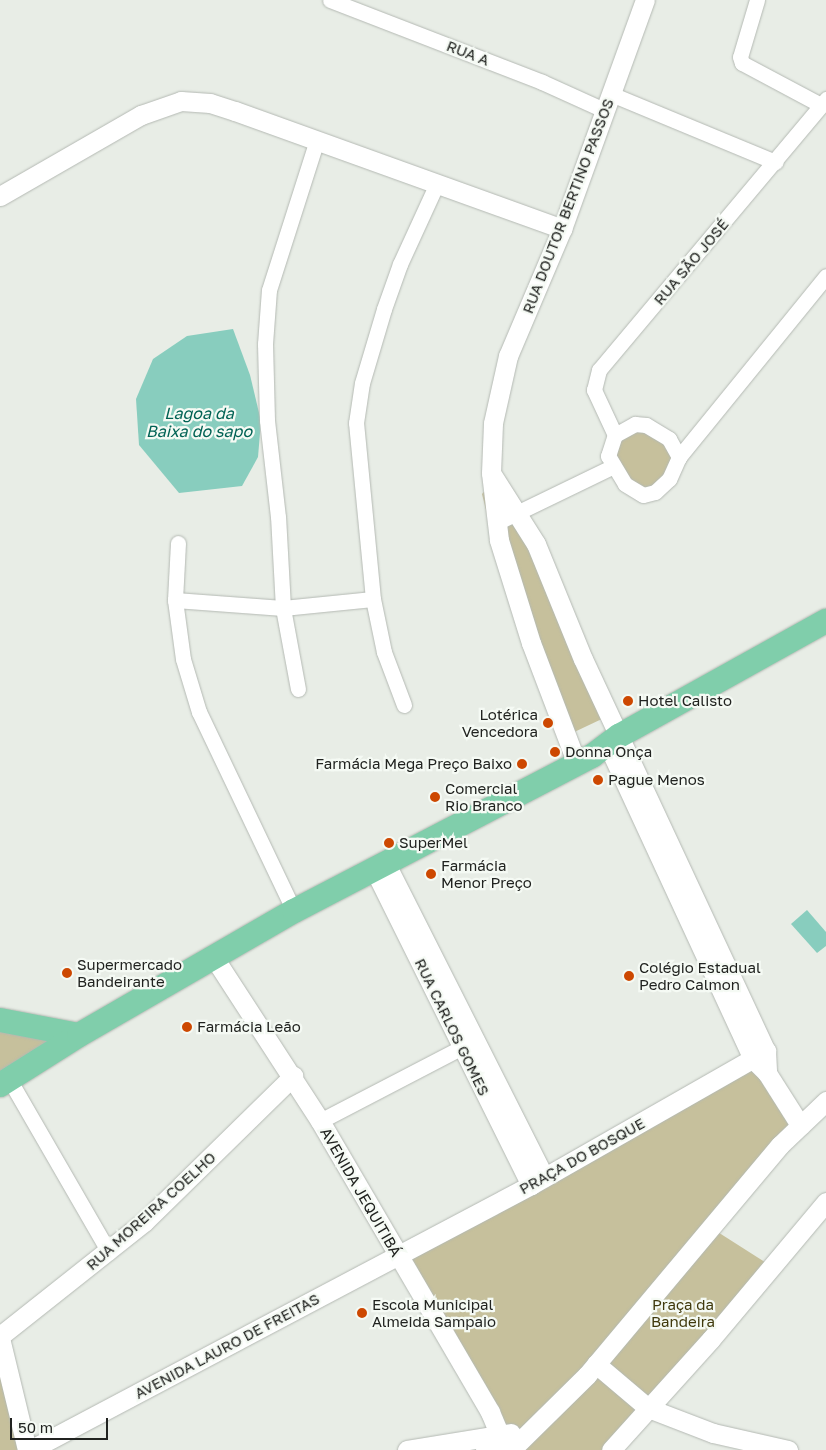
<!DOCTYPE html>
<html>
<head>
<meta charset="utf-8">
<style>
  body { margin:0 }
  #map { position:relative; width:826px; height:1450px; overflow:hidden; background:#e8ede6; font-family:"Golos Text",sans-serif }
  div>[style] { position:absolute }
  .green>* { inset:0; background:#c6c09c }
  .water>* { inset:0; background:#88cdbe }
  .roads { filter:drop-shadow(0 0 1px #b4b9b3) drop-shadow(0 0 1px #b4b9b3) }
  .minor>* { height:15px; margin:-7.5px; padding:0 7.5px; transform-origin:7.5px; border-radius:7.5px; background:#fff }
  .tertiary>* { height:19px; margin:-9.5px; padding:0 9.5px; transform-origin:9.5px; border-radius:9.5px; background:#fff }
  .primary>* { height:24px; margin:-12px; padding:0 12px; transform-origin:12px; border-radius:12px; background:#80ceab }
  .dots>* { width:14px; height:14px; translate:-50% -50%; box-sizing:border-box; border:2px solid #f5faf4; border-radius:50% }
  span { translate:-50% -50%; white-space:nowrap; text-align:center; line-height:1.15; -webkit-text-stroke:4.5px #f5faf4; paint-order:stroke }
  .street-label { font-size:15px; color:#212320 }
  .poi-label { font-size:15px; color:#212320 }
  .left { translate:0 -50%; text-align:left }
  .right { translate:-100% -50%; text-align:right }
  .park-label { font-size:15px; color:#40390c }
  .water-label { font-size:16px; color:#006254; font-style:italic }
  .scale { position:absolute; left:10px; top:1418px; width:98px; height:22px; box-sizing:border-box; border:2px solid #212320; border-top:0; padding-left:6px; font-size:15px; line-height:18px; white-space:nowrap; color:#212320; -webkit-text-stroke:4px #f5faf4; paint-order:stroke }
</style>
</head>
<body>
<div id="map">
  <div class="green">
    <div style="clip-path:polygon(646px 425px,669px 439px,676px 459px,669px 479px,644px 494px,611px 464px,617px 439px)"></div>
    <div style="clip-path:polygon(495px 479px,524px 522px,606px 717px,568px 735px,487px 514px,482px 494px)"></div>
    <div style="clip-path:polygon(0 1021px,79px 1035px,0 1085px)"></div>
    <div style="clip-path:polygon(753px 1059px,799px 1125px,713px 1229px,771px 1266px,609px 1450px,504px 1450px,397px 1257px)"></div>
    <div style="clip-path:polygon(0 1347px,19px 1450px,0 1450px)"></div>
  </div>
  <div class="water">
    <div style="clip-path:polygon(233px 329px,250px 375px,261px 421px,258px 457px,242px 486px,179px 493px,139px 445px,136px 399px,153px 359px,187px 336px)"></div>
    <div style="clip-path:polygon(807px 910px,826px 932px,826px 946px,817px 953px,791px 924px)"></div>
  </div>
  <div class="roads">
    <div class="minor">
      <div style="left:330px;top:0;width:227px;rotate:21.1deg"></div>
      <div style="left:542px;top:82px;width:68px;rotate:24.3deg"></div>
      <div style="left:757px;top:0;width:59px;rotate:106.6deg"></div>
      <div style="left:740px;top:57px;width:6px;rotate:72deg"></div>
      <div style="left:742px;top:63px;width:89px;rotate:28deg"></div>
      <div style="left:611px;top:94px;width:178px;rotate:22.5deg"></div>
      <div style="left:635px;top:424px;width:11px;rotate:5deg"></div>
      <div style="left:646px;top:425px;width:27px;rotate:31deg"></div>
      <div style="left:669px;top:439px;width:21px;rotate:61deg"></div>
      <div style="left:679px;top:457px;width:24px;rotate:114deg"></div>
      <div style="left:669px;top:479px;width:19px;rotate:137deg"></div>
      <div style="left:655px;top:492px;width:12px;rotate:166deg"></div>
      <div style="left:643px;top:495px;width:21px;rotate:-149deg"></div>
      <div style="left:625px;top:484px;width:33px;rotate:-121deg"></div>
      <div style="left:608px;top:456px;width:22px;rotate:-72deg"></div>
      <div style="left:615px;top:435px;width:23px;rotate:-29deg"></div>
      <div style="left:615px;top:435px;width:50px;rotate:-115deg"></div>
      <div style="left:594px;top:390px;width:21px;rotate:-76deg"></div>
      <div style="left:599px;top:370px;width:354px;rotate:-50deg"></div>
      <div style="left:679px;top:457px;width:233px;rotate:-50.9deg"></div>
      <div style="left:496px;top:523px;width:129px;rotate:-25.8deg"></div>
      <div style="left:175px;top:600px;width:57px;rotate:-87deg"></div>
      <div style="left:298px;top:689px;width:82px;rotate:-100.5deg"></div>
      <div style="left:283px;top:608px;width:90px;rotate:-5.7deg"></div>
      <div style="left:404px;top:705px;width:57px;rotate:-110.7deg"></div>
      <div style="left:384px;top:652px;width:54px;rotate:-101.7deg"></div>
      <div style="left:373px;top:599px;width:177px;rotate:-95.5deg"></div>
      <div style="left:356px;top:423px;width:40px;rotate:-81.5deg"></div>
      <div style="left:362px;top:383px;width:77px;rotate:-73.4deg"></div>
      <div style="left:384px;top:309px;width:48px;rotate:-70.4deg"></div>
      <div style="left:400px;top:264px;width:89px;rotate:-65.4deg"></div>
      <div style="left:294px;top:911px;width:221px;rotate:-115.5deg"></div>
      <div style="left:199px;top:712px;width:55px;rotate:-106.8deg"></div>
      <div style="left:183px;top:659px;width:60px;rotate:-97.7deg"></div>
      <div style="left:175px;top:600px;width:108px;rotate:4.2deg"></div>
      <div style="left:283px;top:608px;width:91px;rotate:-93.1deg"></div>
      <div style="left:278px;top:517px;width:98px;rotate:-96.5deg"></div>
      <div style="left:267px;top:420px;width:76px;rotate:-91.5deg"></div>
      <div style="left:265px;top:344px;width:54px;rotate:-85.8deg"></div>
      <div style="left:269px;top:290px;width:157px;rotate:-72.3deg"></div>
      <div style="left:9px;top:1079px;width:200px;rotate:60deg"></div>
      <div style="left:320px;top:1121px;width:171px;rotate:-27.5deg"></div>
    </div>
    <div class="tertiary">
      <div style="left:0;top:196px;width:163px;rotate:-29.9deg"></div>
      <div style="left:141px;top:115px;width:42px;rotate:-19.3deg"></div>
      <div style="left:181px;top:101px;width:29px;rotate:4deg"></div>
      <div style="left:210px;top:103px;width:26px;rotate:18deg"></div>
      <div style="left:235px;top:111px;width:348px;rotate:19.8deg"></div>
      <div style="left:493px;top:476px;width:80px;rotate:57.7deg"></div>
      <div style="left:536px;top:544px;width:124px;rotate:67.8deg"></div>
      <div style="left:583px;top:659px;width:433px;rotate:65deg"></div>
      <div style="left:766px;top:1051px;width:22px;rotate:87deg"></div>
      <div style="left:607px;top:743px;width:348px;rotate:65.2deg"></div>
      <div style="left:753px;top:1059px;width:20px;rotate:45deg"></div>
      <div style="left:767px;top:1073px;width:62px;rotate:57.6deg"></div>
      <div style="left:577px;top:764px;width:129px;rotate:-110.8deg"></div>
      <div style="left:531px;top:643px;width:108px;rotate:-107.3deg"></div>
      <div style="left:499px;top:540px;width:67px;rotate:-96.8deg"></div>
      <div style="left:491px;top:473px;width:50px;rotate:-87.7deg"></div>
      <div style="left:493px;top:423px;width:69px;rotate:-77.4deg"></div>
      <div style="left:508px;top:356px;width:138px;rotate:-67deg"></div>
      <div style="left:562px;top:229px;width:244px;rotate:-70.1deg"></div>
      <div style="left:385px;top:862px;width:353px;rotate:63.2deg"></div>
      <div style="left:374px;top:869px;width:353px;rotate:63.6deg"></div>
      <div style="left:213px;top:956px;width:197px;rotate:57deg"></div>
      <div style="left:320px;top:1121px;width:337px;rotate:59.7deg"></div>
      <div style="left:490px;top:1412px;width:41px;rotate:67.2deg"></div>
      <div style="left:0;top:1336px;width:184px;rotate:-38.4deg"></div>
      <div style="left:144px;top:1222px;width:209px;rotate:-44.4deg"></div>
      <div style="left:0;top:1338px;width:115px;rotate:76.4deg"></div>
      <div style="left:596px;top:1364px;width:68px;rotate:40.2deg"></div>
      <div style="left:648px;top:1408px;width:70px;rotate:21deg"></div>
      <div style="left:713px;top:1433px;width:77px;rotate:12.8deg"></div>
      <div style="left:30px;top:1450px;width:567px;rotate:-27.88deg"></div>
      <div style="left:531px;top:1185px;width:271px;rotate:-29.7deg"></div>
      <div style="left:407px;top:1450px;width:105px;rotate:-9.3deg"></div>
      <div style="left:485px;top:1450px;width:20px;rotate:-11deg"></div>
      <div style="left:511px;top:1450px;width:107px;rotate:-44.6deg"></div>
      <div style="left:587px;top:1375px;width:300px;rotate:-50deg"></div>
      <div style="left:780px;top:1145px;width:64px;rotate:-43.7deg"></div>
      <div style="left:611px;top:1450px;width:149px;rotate:-48deg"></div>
      <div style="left:711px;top:1339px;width:179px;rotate:-50deg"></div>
    </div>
    <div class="primary">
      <div style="left:0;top:1020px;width:80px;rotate:10.8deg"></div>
      <div style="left:0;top:1085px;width:93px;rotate:-32.3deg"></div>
      <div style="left:79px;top:1035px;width:248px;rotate:-30deg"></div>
      <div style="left:294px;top:911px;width:336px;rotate:-27.5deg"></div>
      <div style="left:592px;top:756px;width:34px;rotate:-37deg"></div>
      <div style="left:619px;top:736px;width:237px;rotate:-29.1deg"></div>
    </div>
  </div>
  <div class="dots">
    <div style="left:628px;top:701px;background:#cd4801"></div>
    <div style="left:548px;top:723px;background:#cd4801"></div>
    <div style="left:555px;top:752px;background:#cd4801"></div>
    <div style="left:522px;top:764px;background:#cd4801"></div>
    <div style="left:598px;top:780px;background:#cd4801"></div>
    <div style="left:435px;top:797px;background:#cd4801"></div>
    <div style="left:389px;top:843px;background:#cd4801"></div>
    <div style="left:431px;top:874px;background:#cd4801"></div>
    <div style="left:67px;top:973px;background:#cd4801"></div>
    <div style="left:629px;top:976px;background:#cd4801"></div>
    <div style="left:187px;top:1027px;background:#cd4801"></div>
    <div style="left:362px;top:1313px;background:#cd4801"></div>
  </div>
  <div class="street-label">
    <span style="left:468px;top:53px;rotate:21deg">RUA A</span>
    <span style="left:568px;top:206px;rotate:-69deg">RUA DOUTOR BERTINO PASSOS</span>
    <span style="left:691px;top:262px;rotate:-50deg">RUA SÃO JOSÉ</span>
    <span style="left:452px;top:1027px;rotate:64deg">RUA CARLOS GOMES</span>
    <span style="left:582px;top:1156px;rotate:-29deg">PRAÇA DO BOSQUE</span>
    <span style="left:361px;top:1192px;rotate:60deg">AVENIDA JEQUITIBÁ</span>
    <span style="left:151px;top:1211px;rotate:-42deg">RUA MOREIRA COELHO</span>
    <span style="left:227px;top:1346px;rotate:-28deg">AVENIDA LAURO DE FREITAS</span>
  </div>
  <div class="poi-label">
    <span class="left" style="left:638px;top:701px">Hotel Calisto</span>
    <span class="right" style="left:538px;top:723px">Lotérica<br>Vencedora</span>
    <span class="left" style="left:565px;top:752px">Donna Onça</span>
    <span class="right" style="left:512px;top:764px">Farmácia Mega Preço Baixo</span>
    <span class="left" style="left:608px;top:780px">Pague Menos</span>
    <span class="left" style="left:445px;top:797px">Comercial<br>Rio Branco</span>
    <span class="left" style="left:399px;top:843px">SuperMel</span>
    <span class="left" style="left:441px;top:874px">Farmácia<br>Menor Preço</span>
    <span class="left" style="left:77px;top:973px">Supermercado<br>Bandeirante</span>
    <span class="left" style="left:639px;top:976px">Colégio Estadual<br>Pedro Calmon</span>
    <span class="left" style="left:197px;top:1027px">Farmácia Leão</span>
    <span class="left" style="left:372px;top:1313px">Escola Municipal<br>Almeida Sampaio</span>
  </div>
  <div class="park-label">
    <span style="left:683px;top:1313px">Praça da<br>Bandeira</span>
  </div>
  <div class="water-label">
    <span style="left:199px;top:422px">Lagoa da<br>Baixa do sapo</span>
  </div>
  <div class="scale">50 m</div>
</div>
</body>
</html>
